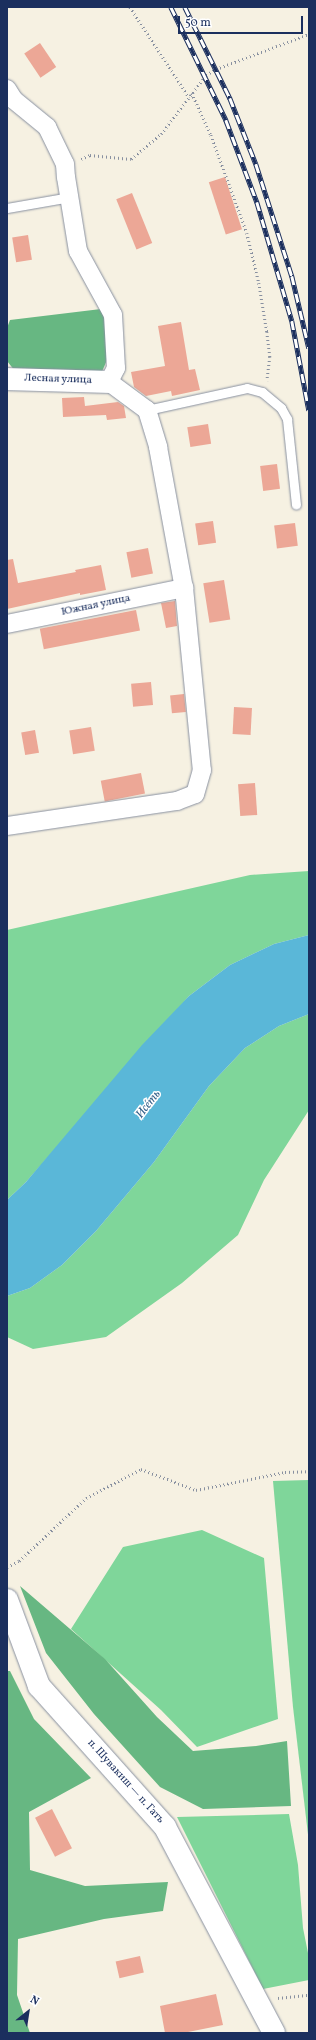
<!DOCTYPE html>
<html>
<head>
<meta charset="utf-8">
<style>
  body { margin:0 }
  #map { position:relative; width:316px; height:2040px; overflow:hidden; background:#f6f1e2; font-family:Vollkorn,serif }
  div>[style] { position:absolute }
  .green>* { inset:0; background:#7fd69a }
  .forest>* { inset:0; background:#67b782 }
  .water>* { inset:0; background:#5ab7d8 }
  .building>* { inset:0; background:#eca796; transform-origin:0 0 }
  .path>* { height:2.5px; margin-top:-1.25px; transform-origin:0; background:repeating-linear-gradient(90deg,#8890a0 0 1px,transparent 0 4px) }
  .roads { filter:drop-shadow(0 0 1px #8890a0) drop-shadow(0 0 1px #8890a0) }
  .service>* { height:9px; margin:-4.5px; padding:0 4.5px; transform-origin:4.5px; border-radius:4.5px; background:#fff }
  .minor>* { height:18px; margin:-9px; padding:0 9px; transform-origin:9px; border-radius:9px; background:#fff }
  .tertiary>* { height:22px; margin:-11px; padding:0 11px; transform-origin:11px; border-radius:11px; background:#fff }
  .rail>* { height:4.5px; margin-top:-2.25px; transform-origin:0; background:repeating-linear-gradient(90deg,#fff 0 9px,#1b2f5e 0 18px); box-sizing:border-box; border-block:1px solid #1b2f5e }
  span { translate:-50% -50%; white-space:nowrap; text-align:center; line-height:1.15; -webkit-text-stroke:3px #fff; paint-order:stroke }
  .street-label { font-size:11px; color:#1b2f5e }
  .water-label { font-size:12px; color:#315f89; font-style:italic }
  .frame { position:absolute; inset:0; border:8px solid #1b2f5e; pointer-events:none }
  .north { position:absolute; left:8px; top:1992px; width:40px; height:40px; -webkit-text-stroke:3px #fff; paint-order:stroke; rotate:30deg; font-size:11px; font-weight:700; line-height:16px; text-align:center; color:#1b2f5e }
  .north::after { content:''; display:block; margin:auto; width:14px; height:18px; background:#1b2f5e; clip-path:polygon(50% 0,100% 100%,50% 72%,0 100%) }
  .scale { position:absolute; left:178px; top:16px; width:125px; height:18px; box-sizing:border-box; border:2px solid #1b2f5e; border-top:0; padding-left:5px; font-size:12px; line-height:14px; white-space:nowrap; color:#1b2f5e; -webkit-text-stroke:3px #fff; paint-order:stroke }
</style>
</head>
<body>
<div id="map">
  <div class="green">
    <div style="clip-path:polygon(309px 871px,309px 935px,274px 944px,230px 965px,189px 996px,26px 1182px,7px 1200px,7px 930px,250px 875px)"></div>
    <div style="clip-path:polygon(309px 1014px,309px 1110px,264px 1180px,238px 1235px,182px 1283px,106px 1337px,33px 1349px,7px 1337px,7px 1296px,30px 1288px,62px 1265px,96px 1231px,154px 1162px,209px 1086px,245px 1048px,279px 1026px)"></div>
    <div style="clip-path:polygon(309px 1480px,309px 1843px,293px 1707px,273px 1481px)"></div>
    <div style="clip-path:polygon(202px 1530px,264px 1558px,278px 1719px,197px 1747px,161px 1710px,71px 1629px,123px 1547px)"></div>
    <div style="clip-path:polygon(289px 1814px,298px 1865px,303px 1928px,309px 1958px,309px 1980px,263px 1989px,177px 1817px)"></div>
  </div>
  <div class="forest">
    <div style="clip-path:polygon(101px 309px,113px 346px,101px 374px,15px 371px,7px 361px,7px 328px,10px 320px)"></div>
    <div style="clip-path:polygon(20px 1586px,105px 1659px,157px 1717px,193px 1751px,256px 1746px,287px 1741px,291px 1806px,203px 1809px,160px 1787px,94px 1714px,46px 1653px)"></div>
    <div style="clip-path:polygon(7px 1671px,10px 1671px,34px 1719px,91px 1778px,29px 1812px,30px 1870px,85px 1886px,168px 1882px,163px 1911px,104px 1919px,18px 1939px,17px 1995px,30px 2033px,7px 2033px)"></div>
  </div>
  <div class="water">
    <div style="clip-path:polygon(309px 935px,309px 1014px,279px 1026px,245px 1048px,209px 1086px,154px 1162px,96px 1231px,62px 1265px,30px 1288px,7px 1296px,7px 1200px,26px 1182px,142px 1045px,189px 996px,230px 965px,274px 944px)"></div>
  </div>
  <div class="building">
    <div style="left:40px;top:43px;width:29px;height:19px;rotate:56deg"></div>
    <div style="left:225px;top:177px;width:55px;height:17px;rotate:72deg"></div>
    <div style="left:132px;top:193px;width:54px;height:17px;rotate:68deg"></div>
    <div style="left:28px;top:235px;width:25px;height:16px;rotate:81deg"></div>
    <div style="clip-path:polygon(181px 322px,189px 370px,195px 369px,200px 390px,172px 396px,171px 391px,146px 396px,134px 387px,131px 372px,165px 366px,158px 326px)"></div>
    <div style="clip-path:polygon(84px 397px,85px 406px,118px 402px,124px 406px,126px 418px,107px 420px,106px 415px,63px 417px,62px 398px)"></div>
    <div style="left:208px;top:424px;width:20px;height:21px;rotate:81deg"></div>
    <div style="left:277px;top:464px;width:25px;height:17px;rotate:83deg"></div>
    <div style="left:213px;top:521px;width:22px;height:18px;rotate:82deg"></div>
    <div style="left:295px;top:523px;width:23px;height:21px;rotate:83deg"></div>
    <div style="left:148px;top:548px;width:26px;height:22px;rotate:79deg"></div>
    <div style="clip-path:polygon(13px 559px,18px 583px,76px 572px,75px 570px,101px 565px,106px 590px,80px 595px,80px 593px,7px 609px,7px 560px)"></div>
    <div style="left:224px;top:580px;width:40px;height:21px;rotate:81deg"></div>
    <div style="clip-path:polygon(175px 601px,177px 626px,166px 628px,161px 603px)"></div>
    <div style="left:136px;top:610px;width:21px;height:98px;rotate:79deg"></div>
    <div style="left:151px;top:682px;width:23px;height:20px;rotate:85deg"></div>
    <div style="left:184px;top:694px;width:18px;height:14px;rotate:84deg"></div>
    <div style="left:234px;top:707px;width:18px;height:27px;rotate:3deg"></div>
    <div style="left:91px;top:727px;width:24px;height:22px;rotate:81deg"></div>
    <div style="left:35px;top:730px;width:23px;height:14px;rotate:80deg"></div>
    <div style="left:141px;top:773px;width:21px;height:41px;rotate:79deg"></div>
    <div style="left:255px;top:783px;width:32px;height:17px;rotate:86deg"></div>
    <div style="left:52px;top:1809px;width:44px;height:19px;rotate:63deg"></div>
    <div style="left:140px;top:1956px;width:17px;height:25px;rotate:77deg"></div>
    <div style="clip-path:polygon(216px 1994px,223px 2025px,183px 2033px,165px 2033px,160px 2006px)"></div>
  </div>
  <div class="path">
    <div style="left:130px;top:7px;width:108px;rotate:56.8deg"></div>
    <div style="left:192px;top:93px;width:46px;rotate:65.7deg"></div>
    <div style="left:211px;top:135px;width:104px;rotate:69.8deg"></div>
    <div style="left:247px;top:233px;width:51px;rotate:76.5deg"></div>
    <div style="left:259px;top:283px;width:50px;rotate:80.7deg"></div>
    <div style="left:267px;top:332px;width:25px;rotate:83deg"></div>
    <div style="left:270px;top:357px;width:24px;rotate:97deg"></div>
    <div style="left:81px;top:159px;width:10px;rotate:-24deg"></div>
    <div style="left:90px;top:155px;width:41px;rotate:5.6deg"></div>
    <div style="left:131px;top:159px;width:39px;rotate:-40deg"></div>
    <div style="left:161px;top:134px;width:74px;rotate:-52.7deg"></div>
    <div style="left:206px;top:75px;width:12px;rotate:-31deg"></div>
    <div style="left:216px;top:69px;width:99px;rotate:-20.6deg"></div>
    <div style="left:7px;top:1567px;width:13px;rotate:-27deg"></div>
    <div style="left:19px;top:1561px;width:92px;rotate:-43.2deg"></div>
    <div style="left:86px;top:1498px;width:62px;rotate:-27.8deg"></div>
    <div style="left:141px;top:1469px;width:59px;rotate:20.9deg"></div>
    <div style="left:196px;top:1490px;width:91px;rotate:-11.4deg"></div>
    <div style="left:285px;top:1472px;width:24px;rotate:-2deg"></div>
    <div style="left:278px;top:1998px;width:31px;rotate:-6deg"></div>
  </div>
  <div class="roads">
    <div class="service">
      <div style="left:7px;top:208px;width:64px;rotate:-9.9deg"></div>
      <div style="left:147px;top:410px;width:102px;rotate:-12.4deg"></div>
      <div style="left:247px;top:388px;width:16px;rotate:15deg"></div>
      <div style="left:262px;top:392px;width:25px;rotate:40deg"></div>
      <div style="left:281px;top:408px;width:13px;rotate:61deg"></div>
      <div style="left:287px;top:419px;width:86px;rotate:84deg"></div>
    </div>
    <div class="minor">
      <div style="left:7px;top:89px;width:13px;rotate:58deg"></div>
      <div style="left:14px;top:100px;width:43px;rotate:39.3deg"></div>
      <div style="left:47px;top:127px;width:41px;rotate:64.1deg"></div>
      <div style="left:65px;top:164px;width:13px;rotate:86deg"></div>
      <div style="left:66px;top:177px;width:75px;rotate:80.8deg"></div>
      <div style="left:78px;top:251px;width:73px;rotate:61.3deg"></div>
      <div style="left:113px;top:315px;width:53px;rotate:86.8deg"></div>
      <div style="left:116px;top:368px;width:16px;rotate:117deg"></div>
      <div style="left:109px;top:382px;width:47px;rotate:36.4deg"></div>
      <div style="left:147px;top:410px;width:39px;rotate:73deg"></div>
      <div style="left:158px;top:447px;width:143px;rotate:79.6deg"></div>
      <div style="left:184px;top:588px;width:183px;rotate:84.4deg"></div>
      <div style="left:202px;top:770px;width:25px;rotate:106deg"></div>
      <div style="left:195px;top:794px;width:19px;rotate:159deg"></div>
      <div style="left:177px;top:801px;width:172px;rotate:171.6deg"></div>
      <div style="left:7px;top:624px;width:181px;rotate:-11.5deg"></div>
    </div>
    <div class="tertiary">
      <div style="left:7px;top:379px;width:102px;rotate:1.7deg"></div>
      <div style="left:7px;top:1600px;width:92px;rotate:69.6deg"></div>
      <div style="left:39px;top:1686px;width:189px;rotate:48.2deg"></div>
      <div style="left:165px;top:1827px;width:233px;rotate:62.1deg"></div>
    </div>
  </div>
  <div class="rail">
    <div style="left:171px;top:7px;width:126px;rotate:64deg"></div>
    <div style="left:226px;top:120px;width:88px;rotate:69.3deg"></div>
    <div style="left:257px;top:202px;width:124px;rotate:73.6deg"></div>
    <div style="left:292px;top:321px;width:91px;rotate:79.2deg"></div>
    <div style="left:185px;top:7px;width:102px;rotate:63.7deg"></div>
    <div style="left:230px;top:98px;width:71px;rotate:68.5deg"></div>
    <div style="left:256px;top:164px;width:118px;rotate:72.2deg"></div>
    <div style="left:292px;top:276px;width:74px;rotate:76.7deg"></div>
  </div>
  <div class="street-label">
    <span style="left:58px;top:380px;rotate:2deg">Лесная улица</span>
    <span style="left:96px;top:606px;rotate:-12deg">Южная улица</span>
    <span style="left:125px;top:1782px;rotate:48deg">п. Шувакиш — п. Гать</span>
  </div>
  <div class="water-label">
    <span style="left:149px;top:1105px;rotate:-52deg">Исе́ть</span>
  </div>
  <div class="frame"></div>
  <div class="north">N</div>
  <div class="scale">50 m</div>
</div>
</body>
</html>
